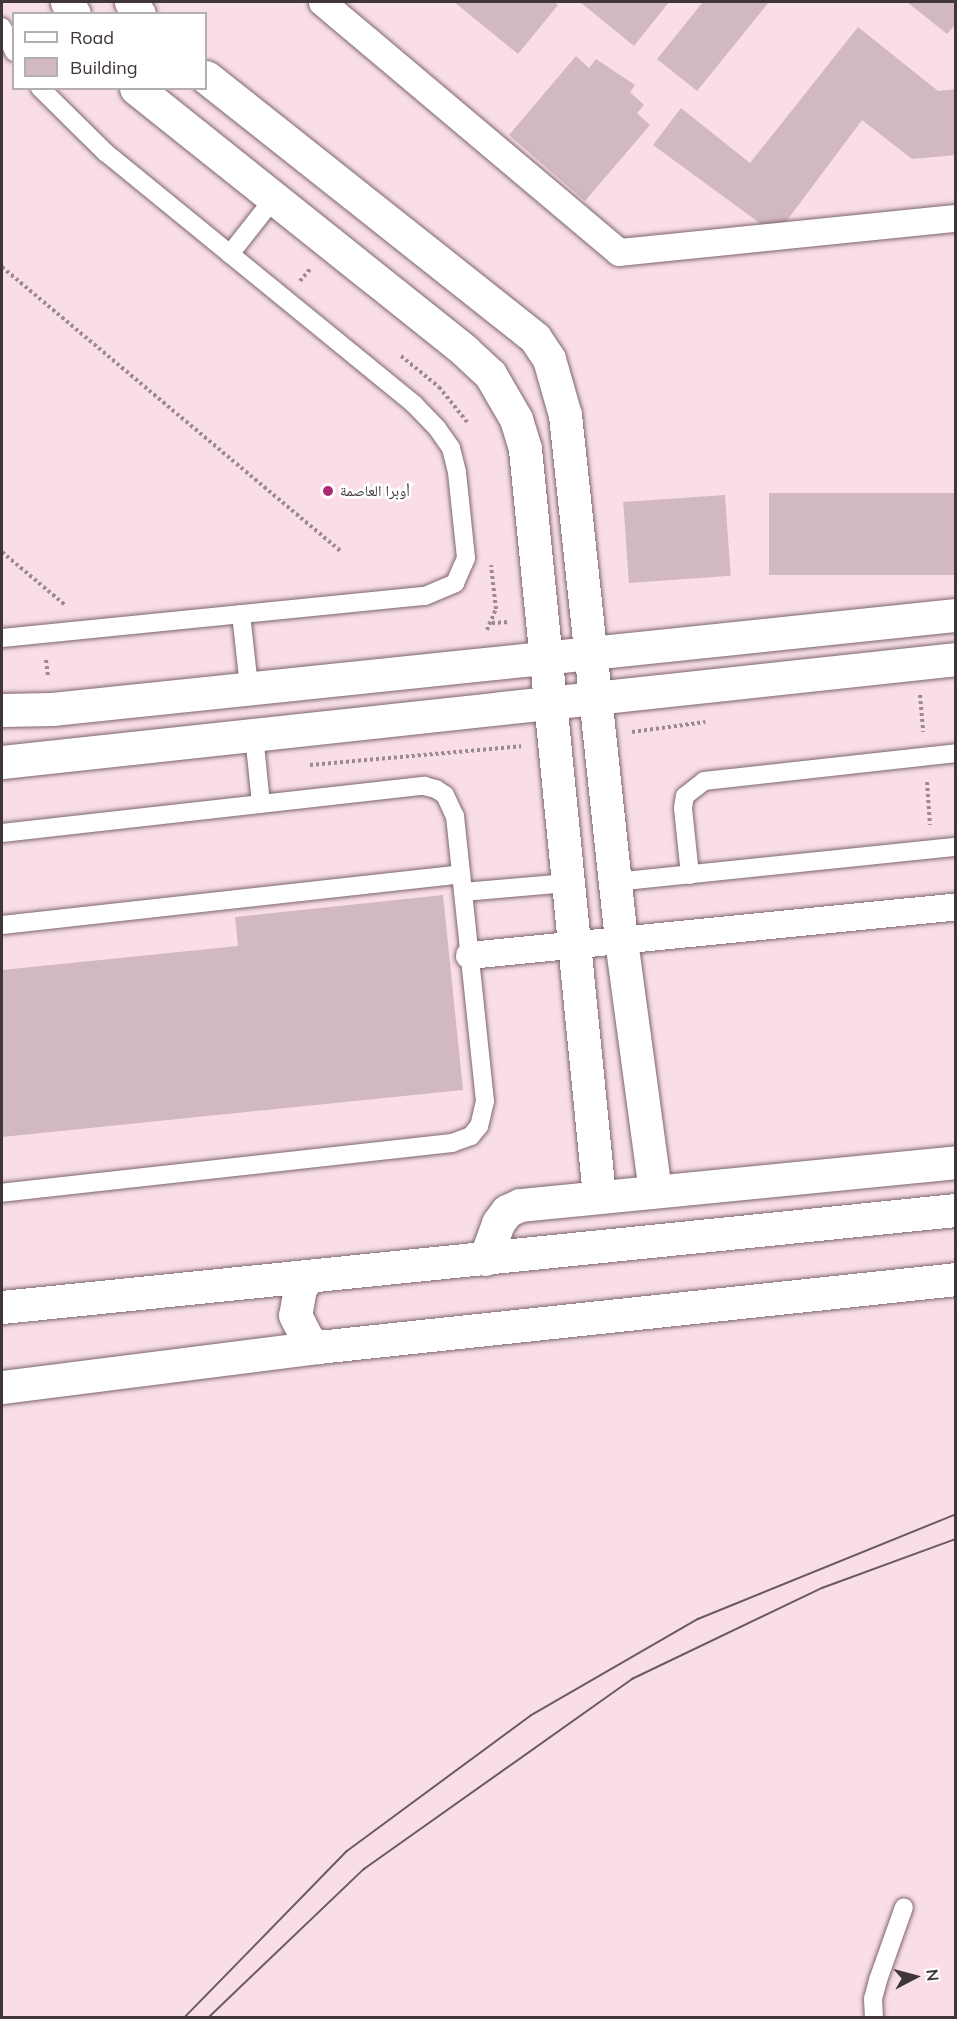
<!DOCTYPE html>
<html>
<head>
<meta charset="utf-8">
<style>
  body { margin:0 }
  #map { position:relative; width:957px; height:2019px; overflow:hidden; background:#f9dee9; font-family:Mulish,"Noto Naskh Arabic",sans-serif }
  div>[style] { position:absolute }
  .building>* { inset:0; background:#d2b8c2; transform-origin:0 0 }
  .path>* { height:4px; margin-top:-2px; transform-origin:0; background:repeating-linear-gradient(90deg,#9c8a91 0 3px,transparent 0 6px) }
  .roads { filter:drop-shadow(0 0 2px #7c656f) drop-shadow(0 0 2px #7c656f) }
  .service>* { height:18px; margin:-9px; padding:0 9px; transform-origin:9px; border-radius:9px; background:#fff }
  .pedestrian>* { height:27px; margin:-13.5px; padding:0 13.5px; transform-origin:13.5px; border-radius:13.5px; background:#fff }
  .minor>* { height:33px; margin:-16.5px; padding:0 16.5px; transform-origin:16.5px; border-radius:16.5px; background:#fff }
  .tram>* { height:1.5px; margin:-0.75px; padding:0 0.75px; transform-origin:0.75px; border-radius:0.75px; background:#695b61 }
  .dots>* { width:16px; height:16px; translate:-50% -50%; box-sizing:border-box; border:3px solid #fff; border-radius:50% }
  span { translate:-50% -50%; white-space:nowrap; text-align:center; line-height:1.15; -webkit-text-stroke:5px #fff; paint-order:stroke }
  .poi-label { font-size:15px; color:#40363a }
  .left { translate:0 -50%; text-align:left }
  .frame { position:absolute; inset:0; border:3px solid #40363a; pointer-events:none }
  .legend { position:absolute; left:12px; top:12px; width:195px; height:78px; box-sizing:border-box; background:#fff; border:2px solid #b3afb0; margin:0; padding:8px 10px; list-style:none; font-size:18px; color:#40363a }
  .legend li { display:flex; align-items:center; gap:12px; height:30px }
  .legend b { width:30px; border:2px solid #b3afb0 }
  .north { position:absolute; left:885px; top:1947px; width:60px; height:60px; -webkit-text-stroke:4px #fff; paint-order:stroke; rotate:84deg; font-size:16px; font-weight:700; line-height:24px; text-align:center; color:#40363a }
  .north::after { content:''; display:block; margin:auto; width:21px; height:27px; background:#40363a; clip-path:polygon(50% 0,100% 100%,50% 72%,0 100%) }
</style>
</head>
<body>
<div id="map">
  <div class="building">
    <div style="clip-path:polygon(454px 2px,554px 2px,558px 5px,518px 54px)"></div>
    <div style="clip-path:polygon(580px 2px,669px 2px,634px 46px)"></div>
    <div style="clip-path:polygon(703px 2px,769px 2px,697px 91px,657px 59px)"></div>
    <div style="clip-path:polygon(907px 2px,956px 2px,956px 24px,947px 34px)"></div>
    <div style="clip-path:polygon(858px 27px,938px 91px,956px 89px,956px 155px,912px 159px,862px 120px,776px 235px,653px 145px,681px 108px,750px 163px)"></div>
    <div style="clip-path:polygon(576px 56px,589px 68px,596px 59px,635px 85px,630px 92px,644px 105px,637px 113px,650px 125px,585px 201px,509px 135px)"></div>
    <div style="left:956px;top:493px;width:82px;height:187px;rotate:90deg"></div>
    <div style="left:725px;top:495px;width:81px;height:102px;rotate:86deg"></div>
    <div style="clip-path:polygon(443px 895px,463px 1090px,2px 1137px,2px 970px,238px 946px,235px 917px)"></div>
  </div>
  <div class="path">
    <div style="left:2px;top:267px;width:444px;rotate:40deg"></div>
    <div style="left:300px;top:281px;width:17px;rotate:-50deg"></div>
    <div style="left:401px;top:356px;width:49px;rotate:39.2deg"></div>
    <div style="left:439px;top:387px;width:45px;rotate:51.3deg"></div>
    <div style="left:2px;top:552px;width:82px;rotate:40.1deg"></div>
    <div style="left:492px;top:623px;width:17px;rotate:-3deg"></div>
    <div style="left:487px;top:630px;width:23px;rotate:-67deg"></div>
    <div style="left:496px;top:609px;width:44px;rotate:-96.5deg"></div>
    <div style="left:46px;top:660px;width:16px;rotate:83deg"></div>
    <div style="left:920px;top:695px;width:37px;rotate:85deg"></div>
    <div style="left:632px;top:732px;width:74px;rotate:-7.8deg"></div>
    <div style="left:310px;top:765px;width:212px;rotate:-5.1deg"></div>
    <div style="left:927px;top:782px;width:43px;rotate:86deg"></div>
  </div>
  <div class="roads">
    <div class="service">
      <div style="left:2px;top:27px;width:28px;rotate:64deg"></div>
      <div style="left:230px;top:254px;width:71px;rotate:-51.8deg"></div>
      <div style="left:241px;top:614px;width:73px;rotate:83.7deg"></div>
      <div style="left:2px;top:638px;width:425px;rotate:-5.7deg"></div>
      <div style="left:425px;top:596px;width:33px;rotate:-23deg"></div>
      <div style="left:455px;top:583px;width:27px;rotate:-66deg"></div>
      <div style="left:466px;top:558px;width:86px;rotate:-96deg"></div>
      <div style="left:457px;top:472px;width:25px;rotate:-104deg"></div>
      <div style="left:451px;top:448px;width:24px;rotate:-125deg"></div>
      <div style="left:437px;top:428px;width:33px;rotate:-134deg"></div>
      <div style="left:414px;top:404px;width:397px;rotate:-140.8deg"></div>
      <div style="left:106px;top:153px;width:93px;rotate:-135.4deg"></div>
      <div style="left:254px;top:735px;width:69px;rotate:84.2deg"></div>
      <div style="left:2px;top:833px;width:425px;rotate:-6.4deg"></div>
      <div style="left:424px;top:786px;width:12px;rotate:14deg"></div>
      <div style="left:436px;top:789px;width:11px;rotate:34deg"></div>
      <div style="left:445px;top:795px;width:23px;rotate:65deg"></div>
      <div style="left:455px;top:816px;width:287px;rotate:84deg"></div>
      <div style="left:485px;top:1101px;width:26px;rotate:103deg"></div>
      <div style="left:479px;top:1126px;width:13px;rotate:129deg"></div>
      <div style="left:471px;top:1136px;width:20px;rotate:160deg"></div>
      <div style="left:452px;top:1143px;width:453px;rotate:173.7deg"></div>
      <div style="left:690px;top:875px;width:67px;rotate:-96deg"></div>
      <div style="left:683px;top:808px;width:12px;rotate:-81deg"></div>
      <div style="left:685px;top:796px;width:24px;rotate:-38deg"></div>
      <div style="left:704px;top:781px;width:254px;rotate:-6.3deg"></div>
      <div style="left:615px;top:882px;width:343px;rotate:-5.9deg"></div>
      <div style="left:463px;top:892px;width:105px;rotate:-4.9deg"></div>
      <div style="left:2px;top:925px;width:462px;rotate:-6.3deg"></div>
      <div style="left:874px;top:2018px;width:19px;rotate:-93deg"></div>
      <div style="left:873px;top:1999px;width:20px;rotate:-75deg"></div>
      <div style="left:878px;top:1980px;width:77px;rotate:-70.4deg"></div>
    </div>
    <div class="pedestrian">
      <div style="left:322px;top:2px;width:388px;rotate:40.1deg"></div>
      <div style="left:619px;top:252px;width:339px;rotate:-5.8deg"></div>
      <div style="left:469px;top:955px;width:489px;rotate:-5.7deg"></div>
    </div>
    <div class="minor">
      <div style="left:67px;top:2px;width:14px;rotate:60deg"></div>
      <div style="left:131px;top:2px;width:14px;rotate:56deg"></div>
      <div style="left:206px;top:77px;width:420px;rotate:38.4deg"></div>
      <div style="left:535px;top:338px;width:25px;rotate:56deg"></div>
      <div style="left:549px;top:359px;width:58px;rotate:74.1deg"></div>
      <div style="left:565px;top:415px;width:528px;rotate:83.91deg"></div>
      <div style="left:621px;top:940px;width:252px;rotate:82.3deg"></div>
      <div style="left:136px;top:88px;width:421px;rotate:38.6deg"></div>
      <div style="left:465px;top:351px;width:34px;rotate:43deg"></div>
      <div style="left:490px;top:374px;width:52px;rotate:60deg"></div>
      <div style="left:516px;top:419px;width:31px;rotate:73deg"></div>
      <div style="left:525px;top:449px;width:751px;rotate:84.34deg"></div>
      <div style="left:2px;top:710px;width:50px;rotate:-1.1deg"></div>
      <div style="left:52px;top:709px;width:909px;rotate:-5.94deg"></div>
      <div style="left:2px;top:762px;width:960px;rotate:-6.16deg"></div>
      <div style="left:485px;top:1259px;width:38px;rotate:-70deg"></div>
      <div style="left:498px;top:1223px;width:15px;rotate:-53deg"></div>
      <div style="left:507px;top:1211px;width:14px;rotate:-25deg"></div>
      <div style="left:520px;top:1205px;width:438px;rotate:-5.6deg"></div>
      <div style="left:308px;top:1277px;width:14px;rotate:126deg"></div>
      <div style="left:300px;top:1288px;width:27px;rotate:100deg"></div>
      <div style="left:295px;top:1315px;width:27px;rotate:63deg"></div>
      <div style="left:307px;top:1339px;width:14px;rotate:36deg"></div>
      <div style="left:2px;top:1307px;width:959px;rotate:-5.81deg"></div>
      <div style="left:2px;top:1387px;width:319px;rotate:-7.2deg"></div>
      <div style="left:318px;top:1347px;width:642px;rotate:-6.08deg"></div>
    </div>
  </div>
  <div class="tram">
    <div style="left:184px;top:2018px;width:233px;rotate:-45.7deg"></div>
    <div style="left:347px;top:1851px;width:227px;rotate:-36.4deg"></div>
    <div style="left:530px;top:1716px;width:194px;rotate:-30deg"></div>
    <div style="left:698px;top:1619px;width:279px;rotate:-22.1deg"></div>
    <div style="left:208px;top:2018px;width:216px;rotate:-43.7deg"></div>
    <div style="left:364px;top:1869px;width:329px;rotate:-35.3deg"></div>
    <div style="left:632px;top:1679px;width:211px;rotate:-25.6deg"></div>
    <div style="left:822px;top:1588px;width:143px;rotate:-20.1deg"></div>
  </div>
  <div class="dots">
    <div style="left:328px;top:491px;background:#ae2a74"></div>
  </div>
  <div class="poi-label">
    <span class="left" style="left:340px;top:491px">أوبرا العاصمة</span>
  </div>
  <div class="frame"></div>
  <ul class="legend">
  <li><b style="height:8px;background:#fff"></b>Road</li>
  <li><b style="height:16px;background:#d2b8c2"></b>Building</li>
  </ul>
  <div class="north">N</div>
</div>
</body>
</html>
